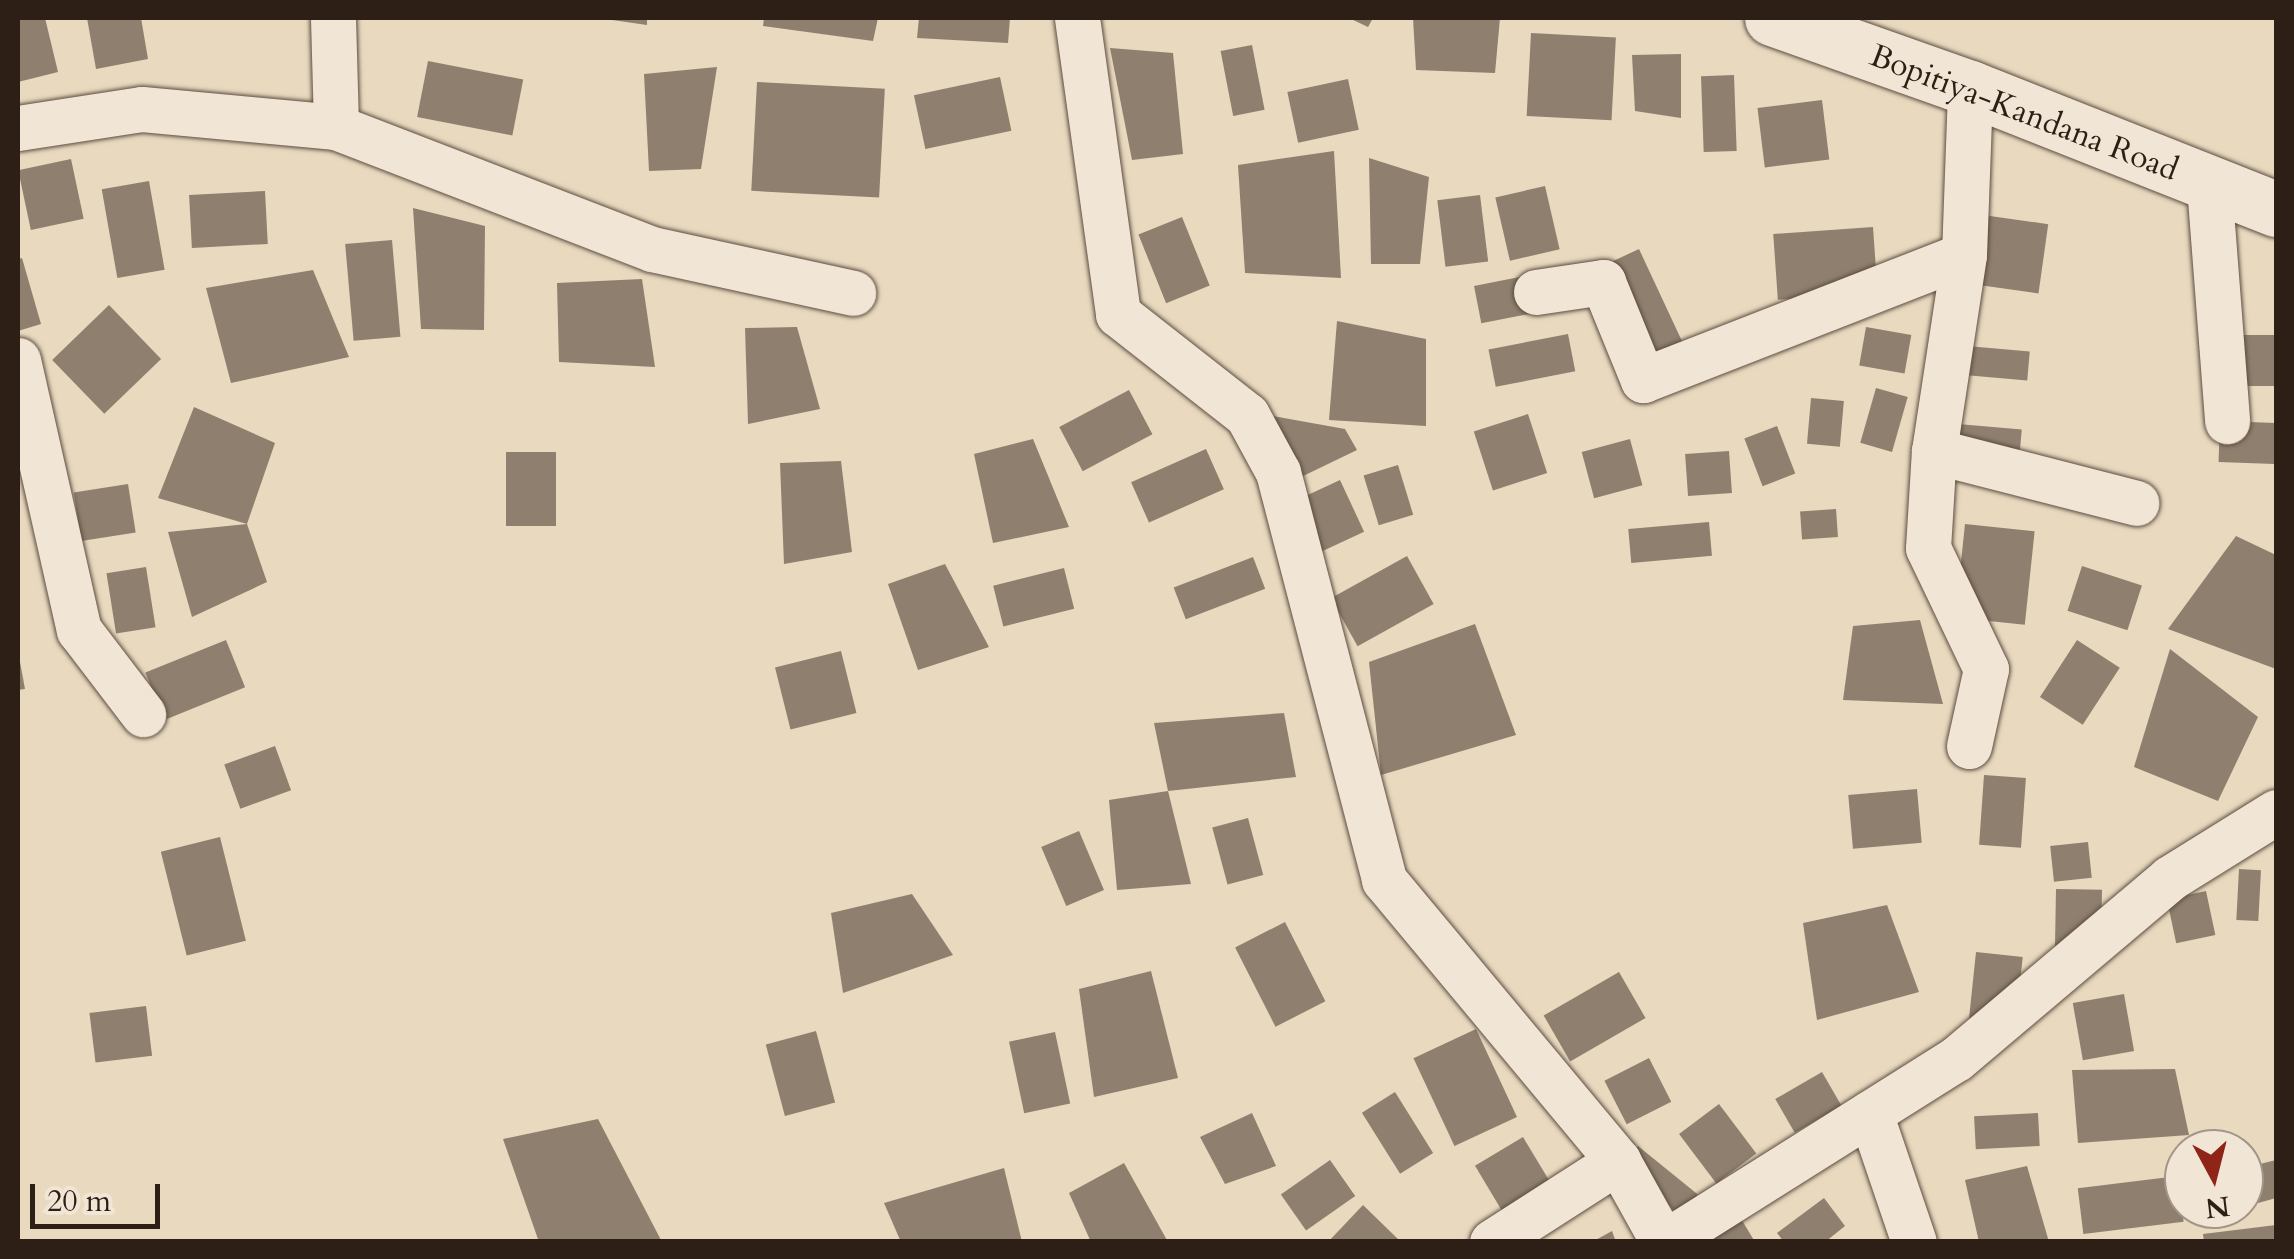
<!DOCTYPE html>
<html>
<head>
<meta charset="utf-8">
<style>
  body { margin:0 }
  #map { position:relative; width:2294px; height:1259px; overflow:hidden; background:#e9d9bf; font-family:Cardo,serif }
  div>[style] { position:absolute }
  .building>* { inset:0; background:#8f7f6e; transform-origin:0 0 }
  .roads { filter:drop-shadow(0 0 2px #5c4d40) drop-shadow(0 0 2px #5c4d40) }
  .street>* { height:45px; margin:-22.5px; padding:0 22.5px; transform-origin:22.5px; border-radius:22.5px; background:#f1e6d5 }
  .secondary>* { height:55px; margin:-27.5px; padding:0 27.5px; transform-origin:27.5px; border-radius:27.5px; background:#f1e6d5 }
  span { translate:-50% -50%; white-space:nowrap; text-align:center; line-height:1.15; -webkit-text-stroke:9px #f1e6d5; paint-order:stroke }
  .street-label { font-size:32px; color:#2d1e16 }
  .frame { position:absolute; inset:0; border:20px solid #2d1e16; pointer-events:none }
  .north { position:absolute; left:2164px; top:1129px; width:100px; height:100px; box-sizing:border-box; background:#f1e6d5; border:2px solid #a39689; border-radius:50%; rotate:173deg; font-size:28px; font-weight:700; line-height:40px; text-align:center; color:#2d1e16 }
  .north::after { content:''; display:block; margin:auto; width:35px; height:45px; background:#8f2418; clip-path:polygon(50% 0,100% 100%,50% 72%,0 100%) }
  .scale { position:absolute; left:30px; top:1184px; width:130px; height:45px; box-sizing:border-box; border:5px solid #2d1e16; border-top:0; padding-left:12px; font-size:30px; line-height:35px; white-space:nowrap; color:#2d1e16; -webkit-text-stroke:8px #f1e6d5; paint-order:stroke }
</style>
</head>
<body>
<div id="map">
  <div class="building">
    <div style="clip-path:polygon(18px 18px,45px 18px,58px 72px,18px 82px)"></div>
    <div style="clip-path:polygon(87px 18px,141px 18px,148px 59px,96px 69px)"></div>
    <div style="clip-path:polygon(612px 18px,647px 18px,647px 25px,612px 20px)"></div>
    <div style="clip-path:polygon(764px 18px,878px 18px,873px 41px,763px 26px)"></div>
    <div style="clip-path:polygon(919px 18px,1010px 18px,1008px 43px,917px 38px)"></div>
    <div style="clip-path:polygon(1349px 18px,1373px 18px,1368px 27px)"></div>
    <div style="clip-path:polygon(1413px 18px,1500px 18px,1495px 73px,1416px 70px)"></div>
    <div style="left:1531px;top:33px;width:85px;height:83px;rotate:3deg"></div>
    <div style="left:1252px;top:45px;width:66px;height:32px;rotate:79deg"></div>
    <div style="clip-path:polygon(1110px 48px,1173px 53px,1183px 154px,1132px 160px)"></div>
    <div style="clip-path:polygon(1681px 54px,1681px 118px,1635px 111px,1632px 55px)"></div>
    <div style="left:428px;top:61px;width:97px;height:57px;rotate:11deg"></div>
    <div style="clip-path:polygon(717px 67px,701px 169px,649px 171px,644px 74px)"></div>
    <div style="left:1734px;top:75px;width:76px;height:33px;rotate:88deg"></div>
    <div style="left:1000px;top:77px;width:55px;height:88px;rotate:78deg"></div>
    <div style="left:1348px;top:79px;width:52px;height:62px;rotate:78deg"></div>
    <div style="left:757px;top:82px;width:128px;height:109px;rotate:3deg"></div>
    <div style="left:1822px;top:100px;width:60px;height:65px;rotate:83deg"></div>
    <div style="clip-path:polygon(1334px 151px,1341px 278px,1245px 273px,1238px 165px)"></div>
    <div style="clip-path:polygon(1369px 158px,1429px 177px,1420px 264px,1371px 264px)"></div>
    <div style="left:71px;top:159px;width:61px;height:54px;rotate:78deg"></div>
    <div style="left:149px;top:181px;width:90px;height:48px;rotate:80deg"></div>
    <div style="left:1545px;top:186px;width:65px;height:51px;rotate:77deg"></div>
    <div style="left:265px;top:191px;width:53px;height:76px;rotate:87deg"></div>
    <div style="left:1480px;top:195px;width:67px;height:43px;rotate:83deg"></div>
    <div style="clip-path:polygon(413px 208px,485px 226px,484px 330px,421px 329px)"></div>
    <div style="left:1969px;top:213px;width:80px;height:70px;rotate:8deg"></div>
    <div style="left:1182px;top:217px;width:74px;height:47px;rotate:68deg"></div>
    <div style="left:1873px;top:227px;width:66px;height:100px;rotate:86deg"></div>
    <div style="left:392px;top:240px;width:97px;height:47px;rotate:85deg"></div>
    <div style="left:1639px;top:249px;width:111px;height:46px;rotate:65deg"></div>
    <div style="clip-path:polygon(22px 258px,41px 324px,18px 331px,18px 259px)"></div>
    <div style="clip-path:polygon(313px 270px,349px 357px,231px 383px,206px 288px)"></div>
    <div style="left:1530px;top:275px;width:38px;height:57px;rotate:79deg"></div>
    <div style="clip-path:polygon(642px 279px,655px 367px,559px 362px,557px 283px)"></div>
    <div style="left:109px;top:305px;width:75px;height:79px;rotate:46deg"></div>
    <div style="clip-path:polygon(1337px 321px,1426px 339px,1426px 426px,1329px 420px)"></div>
    <div style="clip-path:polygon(797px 327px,820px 409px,748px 424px,745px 328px)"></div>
    <div style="left:1866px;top:327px;width:46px;height:39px;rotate:10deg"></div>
    <div style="left:1568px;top:334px;width:38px;height:81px;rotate:79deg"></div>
    <div style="left:2276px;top:335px;width:51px;height:70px;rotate:90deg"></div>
    <div style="left:1967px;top:346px;width:63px;height:29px;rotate:5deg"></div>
    <div style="left:1876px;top:388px;width:33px;height:57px;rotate:16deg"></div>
    <div style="left:1129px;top:390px;width:50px;height:79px;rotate:62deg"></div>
    <div style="left:1811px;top:398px;width:33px;height:46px;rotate:5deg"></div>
    <div style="clip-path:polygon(194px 407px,275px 443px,247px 524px,267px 582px,192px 617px,168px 532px,247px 524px,158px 498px)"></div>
    <div style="clip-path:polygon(1261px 414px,1345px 429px,1357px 450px,1299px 478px)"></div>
    <div style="left:1528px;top:414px;width:62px;height:57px;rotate:72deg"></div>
    <div style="left:2220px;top:421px;width:56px;height:41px;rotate:2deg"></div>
    <div style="left:1958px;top:424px;width:64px;height:44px;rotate:5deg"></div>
    <div style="left:1777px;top:426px;width:51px;height:35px;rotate:69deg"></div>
    <div style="clip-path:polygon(1033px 439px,1069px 527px,993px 543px,974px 454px)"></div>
    <div style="left:1630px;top:439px;width:48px;height:50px;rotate:75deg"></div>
    <div style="left:1206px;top:449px;width:44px;height:82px;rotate:66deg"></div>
    <div style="left:1729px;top:451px;width:42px;height:44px;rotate:86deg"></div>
    <div style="left:506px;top:452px;width:50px;height:74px"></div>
    <div style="clip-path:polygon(841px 461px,852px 552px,784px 564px,780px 463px)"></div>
    <div style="left:1398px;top:465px;width:52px;height:36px;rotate:73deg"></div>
    <div style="left:1340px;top:480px;width:57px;height:51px;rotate:65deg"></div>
    <div style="left:128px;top:484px;width:49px;height:55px;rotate:81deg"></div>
    <div style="left:1836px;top:509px;width:28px;height:36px;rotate:86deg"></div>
    <div style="left:1709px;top:522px;width:34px;height:81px;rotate:85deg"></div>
    <div style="left:1965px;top:524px;width:70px;height:94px;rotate:6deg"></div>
    <div style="clip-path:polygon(2236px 536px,2276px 555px,2276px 669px,2168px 629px)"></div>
    <div style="left:1407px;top:556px;width:55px;height:87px;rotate:61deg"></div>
    <div style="left:1253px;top:557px;width:34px;height:85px;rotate:69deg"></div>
    <div style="clip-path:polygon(945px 564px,989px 647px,918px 670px,888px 584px)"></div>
    <div style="left:2082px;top:566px;width:63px;height:47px;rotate:18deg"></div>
    <div style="left:146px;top:567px;width:61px;height:40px;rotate:81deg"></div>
    <div style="left:1064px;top:568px;width:42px;height:73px;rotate:76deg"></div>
    <div style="clip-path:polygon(1920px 620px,1943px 704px,1843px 700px,1853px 626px)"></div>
    <div style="clip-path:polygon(1475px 624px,1516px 735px,1381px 775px,1369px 662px)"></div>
    <div style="left:226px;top:640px;width:51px;height:87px;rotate:68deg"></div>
    <div style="left:2077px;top:640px;width:51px;height:68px;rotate:33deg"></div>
    <div style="clip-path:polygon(2170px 649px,2258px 717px,2218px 801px,2134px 767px)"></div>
    <div style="clip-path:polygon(18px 651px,25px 689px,18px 690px)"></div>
    <div style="left:841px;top:651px;width:64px;height:68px;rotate:76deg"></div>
    <div style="clip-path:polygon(1284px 713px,1296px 777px,1168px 791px,1154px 723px)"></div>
    <div style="left:275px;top:746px;width:47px;height:54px;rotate:70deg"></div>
    <div style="left:1984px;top:775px;width:42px;height:70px;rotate:4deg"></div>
    <div style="left:1917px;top:789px;width:54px;height:69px;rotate:85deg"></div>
    <div style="clip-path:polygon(1168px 791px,1191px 884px,1117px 890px,1109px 800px)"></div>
    <div style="left:1248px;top:818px;width:59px;height:37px;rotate:75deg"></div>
    <div style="left:1079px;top:831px;width:64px;height:41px;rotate:67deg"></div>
    <div style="left:220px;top:837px;width:107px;height:61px;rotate:76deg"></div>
    <div style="left:2088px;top:842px;width:36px;height:38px;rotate:84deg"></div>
    <div style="left:2239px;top:869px;width:22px;height:51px;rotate:3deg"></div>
    <div style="left:2056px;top:889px;width:46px;height:68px;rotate:1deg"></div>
    <div style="left:2206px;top:891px;width:45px;height:40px;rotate:78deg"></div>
    <div style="clip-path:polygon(912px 894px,953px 955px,843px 993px,831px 913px)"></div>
    <div style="clip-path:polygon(1887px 905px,1919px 992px,1817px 1020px,1803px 923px)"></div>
    <div style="left:1285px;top:922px;width:89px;height:56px;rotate:63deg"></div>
    <div style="left:1976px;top:952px;width:47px;height:77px;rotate:6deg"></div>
    <div style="clip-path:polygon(1151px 971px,1178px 1078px,1094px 1097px,1079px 989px)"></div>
    <div style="left:1619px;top:972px;width:53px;height:87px;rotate:60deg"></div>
    <div style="left:2124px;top:994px;width:58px;height:52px;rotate:80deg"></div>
    <div style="left:146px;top:1006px;width:50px;height:57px;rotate:83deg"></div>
    <div style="left:1476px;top:1029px;width:97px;height:69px;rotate:65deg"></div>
    <div style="left:816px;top:1031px;width:74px;height:52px;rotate:75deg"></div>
    <div style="left:1055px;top:1032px;width:73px;height:47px;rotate:78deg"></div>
    <div style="left:1649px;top:1058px;width:49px;height:50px;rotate:63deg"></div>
    <div style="clip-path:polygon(2175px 1069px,2189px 1135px,2078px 1143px,2072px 1070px)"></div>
    <div style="left:1822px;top:1072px;width:39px;height:54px;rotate:60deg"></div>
    <div style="left:1395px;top:1092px;width:72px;height:39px;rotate:58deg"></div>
    <div style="left:1719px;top:1104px;width:62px;height:50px;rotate:53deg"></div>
    <div style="clip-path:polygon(1252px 1113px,1276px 1166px,1225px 1184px,1200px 1137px)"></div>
    <div style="left:2038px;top:1113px;width:33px;height:64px;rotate:87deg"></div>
    <div style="clip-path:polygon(598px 1119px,662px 1242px,539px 1242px,503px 1139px)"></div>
    <div style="left:1523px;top:1137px;width:57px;height:56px;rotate:59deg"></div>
    <div style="left:1638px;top:1146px;width:77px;height:27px;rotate:39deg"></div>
    <div style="left:1330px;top:1160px;width:44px;height:60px;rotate:55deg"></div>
    <div style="clip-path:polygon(2276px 1160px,2276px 1198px,2244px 1207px,2244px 1168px)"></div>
    <div style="clip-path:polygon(1124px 1163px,1168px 1242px,1091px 1242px,1069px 1193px)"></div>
    <div style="clip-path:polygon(2027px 1166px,2049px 1242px,1979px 1242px,1965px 1180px)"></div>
    <div style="clip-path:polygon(1004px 1168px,1022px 1242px,901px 1242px,884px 1203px)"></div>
    <div style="left:2178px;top:1176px;width:46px;height:101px;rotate:83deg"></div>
    <div style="clip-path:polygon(1824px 1198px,1845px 1226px,1825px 1242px,1784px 1242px,1777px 1233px)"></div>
    <div style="clip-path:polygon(1363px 1205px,1401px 1242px,1328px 1242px)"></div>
    <div style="clip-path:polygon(1740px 1217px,1755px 1242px,1700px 1242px)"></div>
    <div style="clip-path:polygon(2276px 1225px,2276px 1242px,2204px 1242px,2203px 1234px)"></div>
    <div style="clip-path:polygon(1612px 1231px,1616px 1242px,1592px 1242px)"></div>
  </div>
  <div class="roads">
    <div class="street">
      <div style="left:333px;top:18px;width:109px;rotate:88.4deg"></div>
      <div style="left:1077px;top:18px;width:299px;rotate:82.1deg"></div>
      <div style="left:1118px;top:314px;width:164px;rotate:38.1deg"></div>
      <div style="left:1247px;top:415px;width:65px;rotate:61.5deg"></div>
      <div style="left:1278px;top:472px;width:422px;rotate:75.4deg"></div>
      <div style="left:1384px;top:880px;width:366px;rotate:50.2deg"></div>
      <div style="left:1618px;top:1161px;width:93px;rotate:60.9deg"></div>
      <div style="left:18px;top:128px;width:125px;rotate:-8.7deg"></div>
      <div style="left:142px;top:109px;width:195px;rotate:5.3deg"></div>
      <div style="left:336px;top:127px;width:339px;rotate:21.1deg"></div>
      <div style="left:652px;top:249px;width:206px;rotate:12.3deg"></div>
      <div style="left:2209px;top:185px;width:237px;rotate:85.6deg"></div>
      <div style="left:1536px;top:292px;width:68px;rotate:-8.5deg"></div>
      <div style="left:1603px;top:282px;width:106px;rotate:67.8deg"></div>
      <div style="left:1643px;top:380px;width:344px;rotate:-21.3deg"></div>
      <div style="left:18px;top:360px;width:277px;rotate:77.3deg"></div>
      <div style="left:79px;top:630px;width:106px;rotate:52.7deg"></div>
      <div style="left:1934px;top:451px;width:209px;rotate:14.4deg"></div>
      <div style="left:1969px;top:746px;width:79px;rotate:-77.6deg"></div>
      <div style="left:1986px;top:669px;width:134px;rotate:-115.6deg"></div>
      <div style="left:1928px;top:548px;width:97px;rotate:-86.5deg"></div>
      <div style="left:1934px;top:451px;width:198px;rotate:-81.3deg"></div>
      <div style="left:1964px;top:255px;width:167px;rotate:-87.9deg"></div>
      <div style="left:1870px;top:1113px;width:136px;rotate:71.2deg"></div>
      <div style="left:1492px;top:1242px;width:150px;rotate:-32.7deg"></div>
      <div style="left:1665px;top:1242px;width:344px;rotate:-32.2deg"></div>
      <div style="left:1956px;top:1059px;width:280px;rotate:-40.2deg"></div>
      <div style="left:2170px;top:878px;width:125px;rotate:-31.9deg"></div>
    </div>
    <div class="secondary">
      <div style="left:1772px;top:18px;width:210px;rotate:19.5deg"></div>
      <div style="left:1970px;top:88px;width:329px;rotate:21.6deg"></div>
    </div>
  </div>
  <div class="street-label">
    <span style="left:2024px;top:113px;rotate:21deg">Bopitiya-Kandana Road</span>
  </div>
  <div class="frame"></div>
  <div class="north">N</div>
  <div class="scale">20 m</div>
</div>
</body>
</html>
